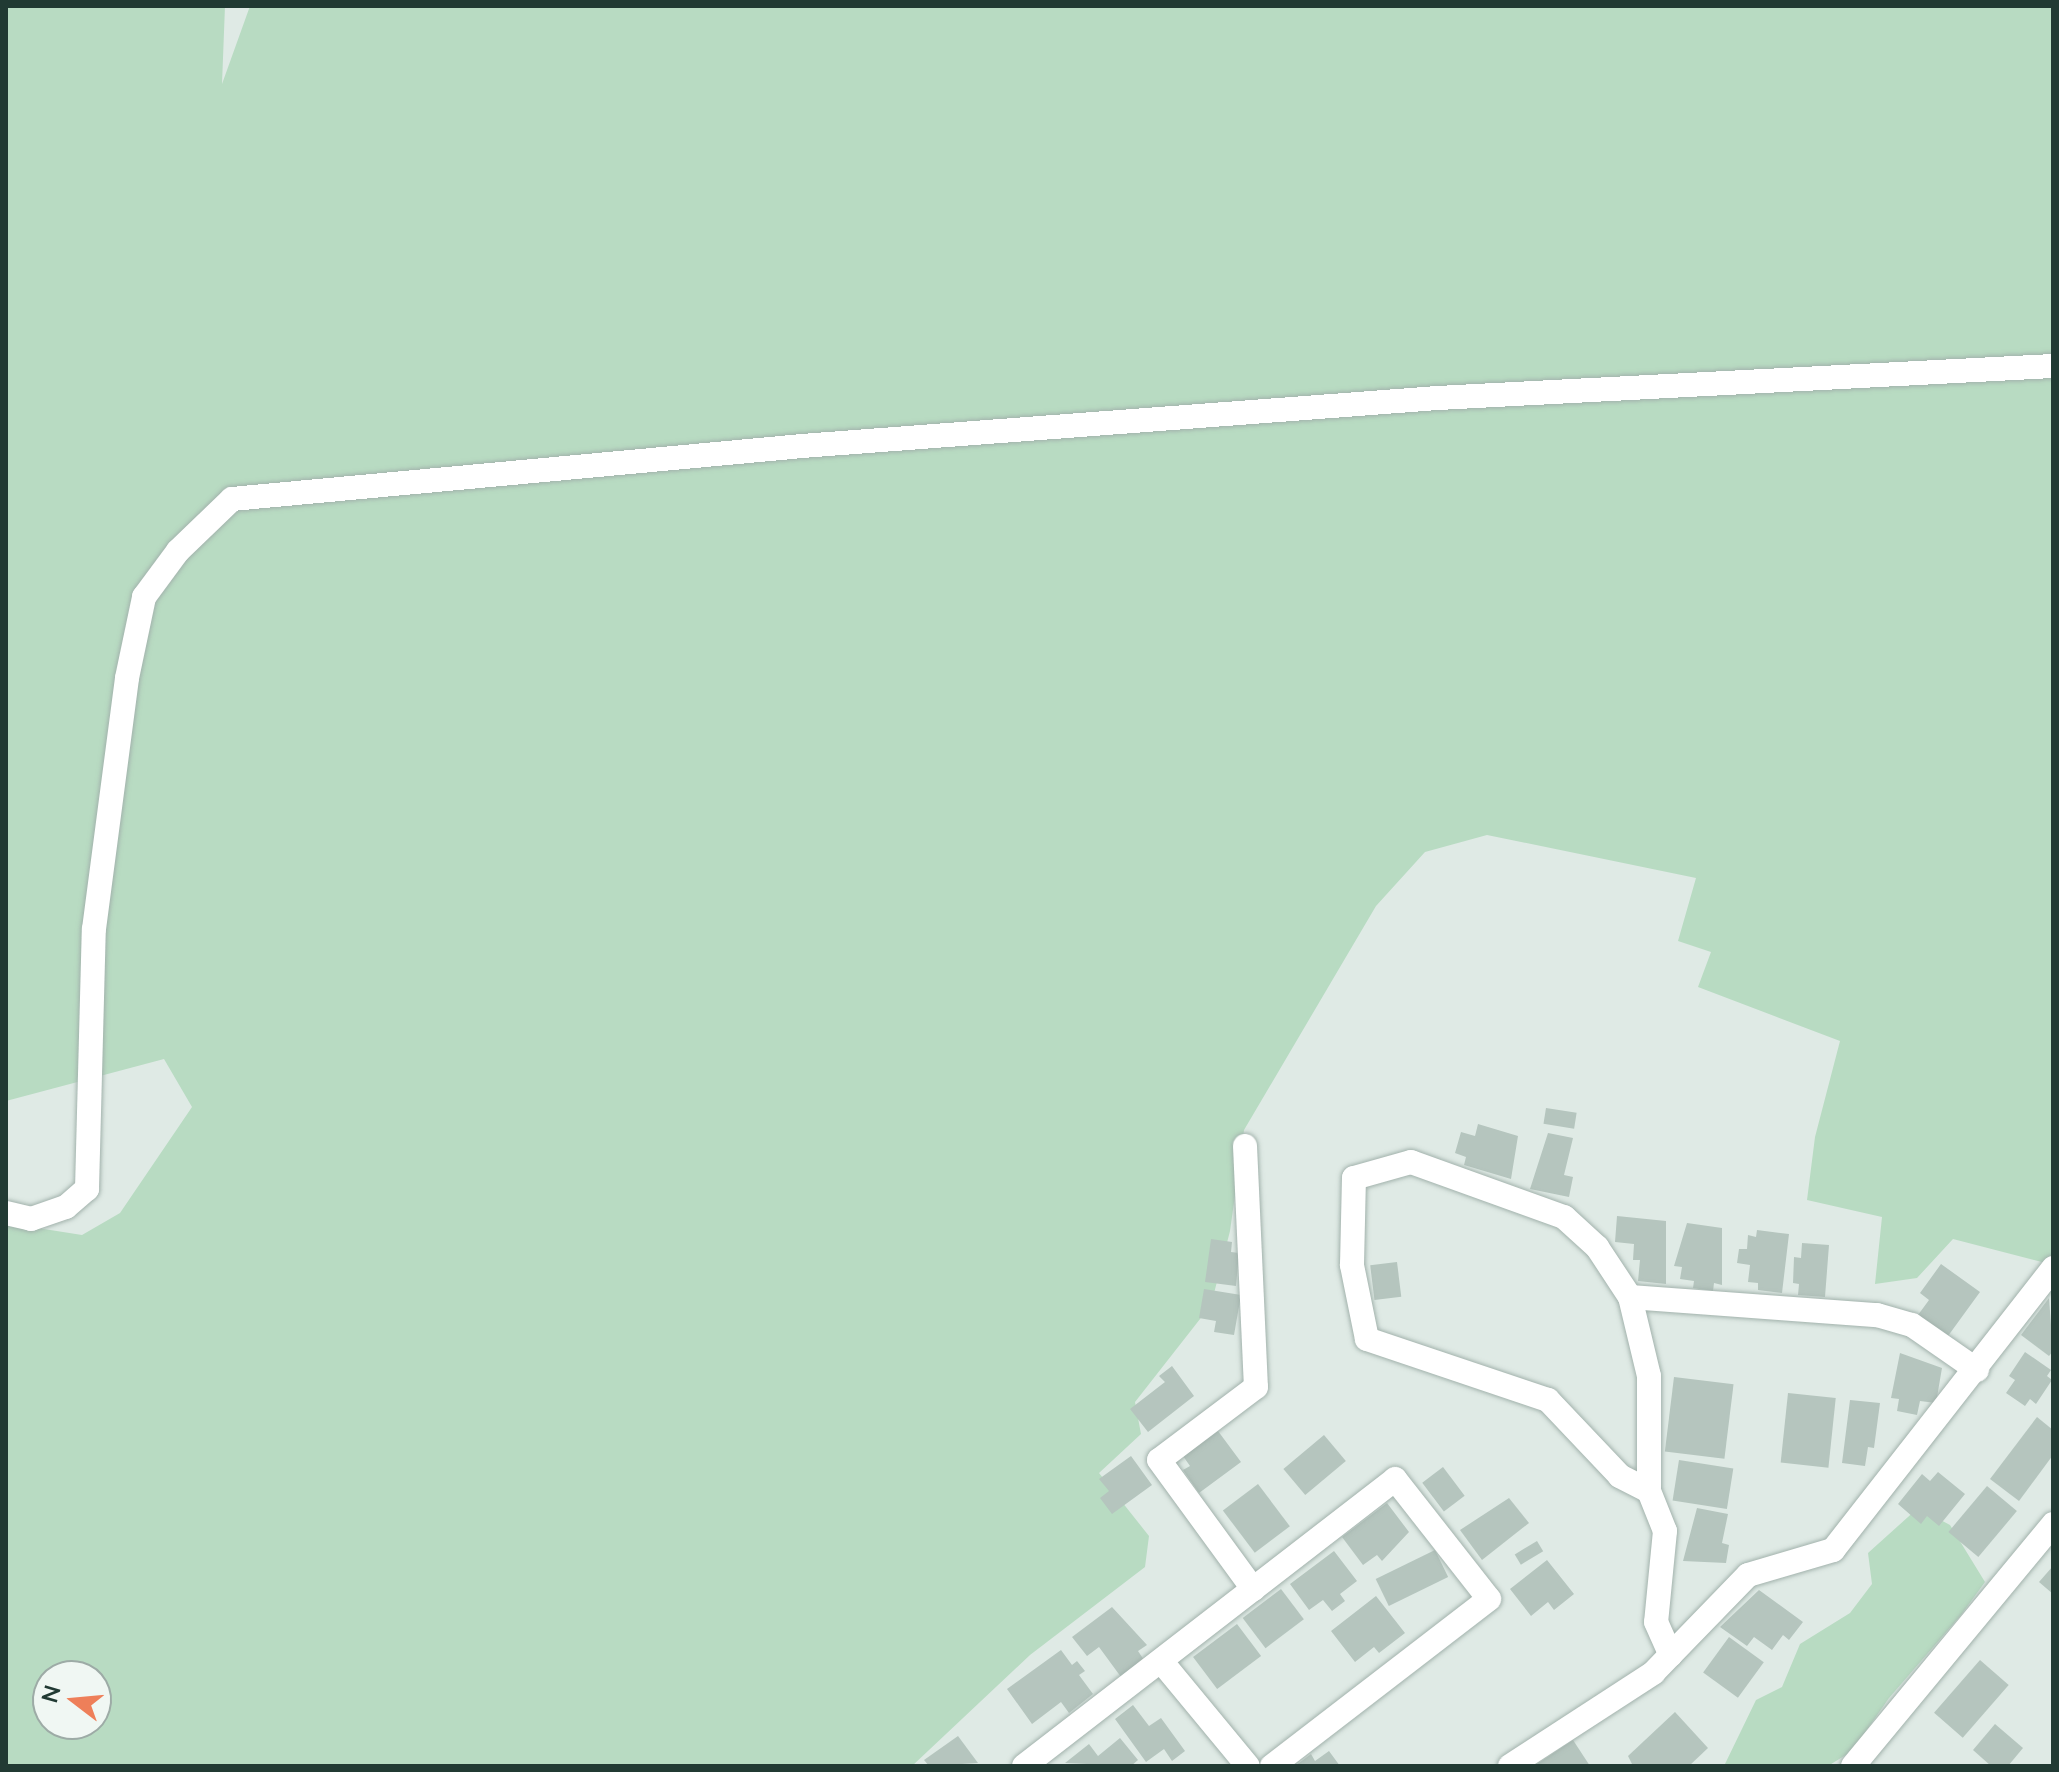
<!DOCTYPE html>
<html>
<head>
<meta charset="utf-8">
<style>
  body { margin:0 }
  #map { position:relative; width:2059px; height:1772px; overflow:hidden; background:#dfeae5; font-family:Lato,sans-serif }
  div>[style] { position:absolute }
  .green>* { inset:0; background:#b8dbc2 }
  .building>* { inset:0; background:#b5c5be; transform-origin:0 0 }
  .roads { filter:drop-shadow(0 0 2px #a2b2ac) drop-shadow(0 0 2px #a2b2ac) }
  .minor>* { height:24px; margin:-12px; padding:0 12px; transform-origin:12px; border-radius:12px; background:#fff }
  span { translate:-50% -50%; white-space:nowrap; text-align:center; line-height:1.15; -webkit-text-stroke:6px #f0f7f3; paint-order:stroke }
  .frame { position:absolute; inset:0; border:8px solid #213a33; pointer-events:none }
  .north { position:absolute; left:32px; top:1660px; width:80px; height:80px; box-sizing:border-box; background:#f0f7f3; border:2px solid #9daba6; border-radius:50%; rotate:286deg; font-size:22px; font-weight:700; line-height:32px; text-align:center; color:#213a33 }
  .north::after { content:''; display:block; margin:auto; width:28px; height:36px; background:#ee7f59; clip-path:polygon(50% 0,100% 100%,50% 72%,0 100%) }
</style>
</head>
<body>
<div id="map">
  <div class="green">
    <div style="clip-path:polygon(evenodd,6px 6px,225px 6px,222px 84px,250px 6px,2053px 6px,2053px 1255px,2046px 1263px,1953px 1239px,1917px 1278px,1875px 1284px,1882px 1217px,1807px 1200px,1815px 1137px,1840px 1041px,1698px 987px,1711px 952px,1678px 941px,1696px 878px,1487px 835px,1425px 852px,1376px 906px,1244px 1130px,1230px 1231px,1211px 1305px,1135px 1402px,1141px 1434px,1099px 1473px,1149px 1536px,1145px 1567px,1030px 1655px,912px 1766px,6px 1766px,6px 1223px,82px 1235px,120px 1213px,192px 1107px,164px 1059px,6px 1101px,6px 6px,48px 1676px,96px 1676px,96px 1724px,48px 1724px,48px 1676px)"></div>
    <div style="clip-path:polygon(1918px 1508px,1950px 1525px,1985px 1582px,1961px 1615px,1889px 1698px,1852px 1751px,1828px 1766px,1724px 1766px,1756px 1700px,1782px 1687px,1800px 1644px,1850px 1613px,1872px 1584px,1868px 1553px)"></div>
  </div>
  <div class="building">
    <div style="left:1546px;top:1108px;width:31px;height:16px;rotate:9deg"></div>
    <div style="clip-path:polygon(1478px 1124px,1518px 1136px,1511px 1179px,1464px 1165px,1466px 1157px,1455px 1153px,1461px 1132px,1475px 1136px)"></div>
    <div style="clip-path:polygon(1548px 1133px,1573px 1138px,1564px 1175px,1573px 1177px,1569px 1197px,1530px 1189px)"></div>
    <div style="clip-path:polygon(1617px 1216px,1666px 1221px,1666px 1284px,1638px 1281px,1640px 1260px,1633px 1260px,1634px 1244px,1615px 1242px)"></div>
    <div style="clip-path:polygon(1687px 1223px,1722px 1228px,1722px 1285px,1714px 1283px,1713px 1291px,1693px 1288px,1694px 1281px,1680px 1279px,1682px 1267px,1674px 1266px)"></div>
    <div style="clip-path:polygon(1757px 1230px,1789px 1234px,1782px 1293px,1758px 1290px,1758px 1283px,1748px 1282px,1750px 1265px,1737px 1263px,1739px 1249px,1747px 1249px,1748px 1235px,1756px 1237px)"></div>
    <div style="clip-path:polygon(1211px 1239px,1232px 1242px,1231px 1252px,1239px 1253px,1236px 1286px,1205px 1282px)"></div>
    <div style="clip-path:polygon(1802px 1243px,1829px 1245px,1825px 1297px,1798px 1295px,1799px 1284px,1793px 1283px,1794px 1257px,1801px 1258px)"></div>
    <div style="left:1397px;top:1262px;width:35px;height:27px;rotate:83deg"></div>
    <div style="clip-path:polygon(1941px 1264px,1980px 1292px,1948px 1336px,1918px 1315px,1929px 1300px,1920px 1293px)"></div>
    <div style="clip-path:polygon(1204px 1289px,1241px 1295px,1234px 1335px,1214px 1332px,1216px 1321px,1199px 1318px)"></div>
    <div style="clip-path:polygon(2049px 1298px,2053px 1351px,2049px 1356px,2021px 1335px)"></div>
    <div style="clip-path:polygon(2025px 1352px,2051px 1370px,2047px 1376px,2052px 1380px,2036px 1404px,2030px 1399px,2025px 1406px,2006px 1393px,2015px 1380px,2009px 1376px)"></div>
    <div style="clip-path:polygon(1900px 1353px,1942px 1368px,1936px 1403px,1920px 1401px,1917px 1415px,1897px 1411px,1899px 1399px,1891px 1398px)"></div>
    <div style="clip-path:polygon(1172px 1366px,1194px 1396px,1148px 1432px,1130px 1409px,1165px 1382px,1159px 1376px)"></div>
    <div style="left:1674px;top:1377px;width:60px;height:75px;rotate:7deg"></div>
    <div style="left:1788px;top:1393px;width:48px;height:70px;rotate:6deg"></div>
    <div style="clip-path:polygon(1850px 1400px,1880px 1403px,1874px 1448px,1868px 1447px,1865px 1466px,1842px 1463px)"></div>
    <div style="clip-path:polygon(2037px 1417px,2053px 1430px,2053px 1455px,2019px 1501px,1990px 1479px)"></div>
    <div style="clip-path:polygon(1218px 1431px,1241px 1462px,1199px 1493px,1183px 1470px,1190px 1466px,1183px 1456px)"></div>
    <div style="left:1324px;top:1435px;width:34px;height:53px;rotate:50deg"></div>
    <div style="clip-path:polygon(1131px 1456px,1152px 1485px,1112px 1514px,1100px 1498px,1109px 1491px,1099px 1479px)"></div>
    <div style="left:1679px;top:1460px;width:55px;height:41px;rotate:9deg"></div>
    <div style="left:1443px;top:1467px;width:36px;height:26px;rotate:53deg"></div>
    <div style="clip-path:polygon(1938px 1472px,1965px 1494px,1939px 1526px,1927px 1516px,1921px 1524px,1898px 1504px,1922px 1474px,1930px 1481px)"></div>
    <div style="left:1258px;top:1484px;width:53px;height:44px;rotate:53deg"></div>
    <div style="left:1987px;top:1486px;width:39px;height:60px;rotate:40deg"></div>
    <div style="clip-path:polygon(1509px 1498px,1529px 1523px,1482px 1560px,1460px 1530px)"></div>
    <div style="clip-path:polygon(1387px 1503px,1409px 1532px,1382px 1561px,1377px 1555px,1363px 1565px,1342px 1537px)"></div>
    <div style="clip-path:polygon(1697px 1508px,1728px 1514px,1722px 1543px,1729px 1545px,1726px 1563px,1683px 1561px)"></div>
    <div style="left:1537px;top:1541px;width:12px;height:26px;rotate:59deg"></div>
    <div style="left:1435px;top:1550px;width:30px;height:66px;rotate:64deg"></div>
    <div style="clip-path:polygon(1334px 1551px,1357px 1581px,1340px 1594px,1345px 1601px,1332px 1611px,1323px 1600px,1309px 1610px,1290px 1584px)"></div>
    <div style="clip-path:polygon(1547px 1560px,1574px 1594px,1554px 1610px,1548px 1602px,1531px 1616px,1510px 1589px)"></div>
    <div style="clip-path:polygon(2053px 1566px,2053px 1594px,2039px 1582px)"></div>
    <div style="left:1281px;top:1589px;width:38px;height:48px;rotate:53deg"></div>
    <div style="clip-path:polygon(1759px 1590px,1803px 1622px,1789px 1640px,1783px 1635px,1772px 1650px,1754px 1637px,1747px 1646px,1720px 1627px)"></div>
    <div style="clip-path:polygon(1376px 1596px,1405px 1633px,1379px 1653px,1374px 1647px,1355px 1662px,1331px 1631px)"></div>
    <div style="clip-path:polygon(1112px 1607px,1147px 1645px,1138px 1651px,1144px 1660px,1121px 1677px,1099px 1647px,1087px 1656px,1072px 1637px)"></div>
    <div style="left:1237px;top:1624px;width:40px;height:55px;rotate:53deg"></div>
    <div style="left:1729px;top:1637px;width:43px;height:44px;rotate:36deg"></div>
    <div style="clip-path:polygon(1061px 1650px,1072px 1665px,1077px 1661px,1085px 1671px,1079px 1675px,1093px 1694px,1069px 1713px,1061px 1702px,1032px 1724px,1007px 1689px)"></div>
    <div style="left:1980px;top:1660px;width:38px;height:70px;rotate:41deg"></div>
    <div style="clip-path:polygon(1133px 1705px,1149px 1726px,1161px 1718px,1185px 1751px,1172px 1761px,1164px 1749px,1146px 1762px,1115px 1719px)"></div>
    <div style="clip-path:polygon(1675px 1712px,1708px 1748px,1689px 1766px,1633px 1766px,1628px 1756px)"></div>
    <div style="clip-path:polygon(1995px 1724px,2023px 1748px,2008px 1766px,1991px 1766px,1973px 1750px)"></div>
    <div style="clip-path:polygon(958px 1736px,978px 1763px,929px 1766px,924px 1760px)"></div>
    <div style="clip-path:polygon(1120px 1738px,1138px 1760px,1131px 1766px,1065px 1763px,1089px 1744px,1098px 1756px)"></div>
    <div style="clip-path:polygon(1573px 1740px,1590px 1766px,1534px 1766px)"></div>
    <div style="clip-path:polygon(1329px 1751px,1340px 1766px,1295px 1766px,1311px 1754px,1315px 1761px)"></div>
  </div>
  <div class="roads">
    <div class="minor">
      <div style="left:1245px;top:1146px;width:241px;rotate:87.4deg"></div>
      <div style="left:1256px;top:1387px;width:121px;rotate:143deg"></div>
      <div style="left:1159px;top:1460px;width:160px;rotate:53.9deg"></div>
      <div style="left:6px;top:1213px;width:26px;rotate:13deg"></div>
      <div style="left:31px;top:1219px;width:37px;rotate:-19deg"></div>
      <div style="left:66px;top:1207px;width:28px;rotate:-41deg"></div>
      <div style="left:87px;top:1189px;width:260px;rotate:-88.5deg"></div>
      <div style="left:94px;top:929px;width:253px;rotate:-82.5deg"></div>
      <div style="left:127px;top:678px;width:83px;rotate:-78.1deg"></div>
      <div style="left:144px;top:597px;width:57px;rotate:-53.5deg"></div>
      <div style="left:178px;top:551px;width:75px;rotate:-43.9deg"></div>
      <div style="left:232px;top:499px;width:572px;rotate:-5.31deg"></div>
      <div style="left:802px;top:446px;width:638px;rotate:-4.32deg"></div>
      <div style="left:1438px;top:398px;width:616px;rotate:-2.98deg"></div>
      <div style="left:1630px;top:1297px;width:248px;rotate:4.2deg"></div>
      <div style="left:1877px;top:1315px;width:36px;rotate:16deg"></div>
      <div style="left:1912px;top:1325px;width:79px;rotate:34.7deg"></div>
      <div style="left:1649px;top:1491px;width:33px;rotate:-153deg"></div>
      <div style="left:1620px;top:1476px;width:105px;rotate:-133.5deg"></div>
      <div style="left:1548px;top:1400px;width:191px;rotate:-161.4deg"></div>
      <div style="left:1367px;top:1339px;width:76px;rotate:-101.5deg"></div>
      <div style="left:1352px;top:1265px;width:87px;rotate:-88.7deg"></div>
      <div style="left:1354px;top:1178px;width:59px;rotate:-15.7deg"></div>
      <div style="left:1411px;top:1162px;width:163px;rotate:19.8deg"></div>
      <div style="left:1564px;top:1217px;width:45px;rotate:42.3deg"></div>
      <div style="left:1597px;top:1247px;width:60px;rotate:56.6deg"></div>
      <div style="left:1630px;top:1297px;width:81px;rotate:76.5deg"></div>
      <div style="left:1649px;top:1376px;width:115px;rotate:90deg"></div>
      <div style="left:1649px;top:1491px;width:43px;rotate:68.2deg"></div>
      <div style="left:1665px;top:1531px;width:91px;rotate:95.6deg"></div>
      <div style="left:1656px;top:1622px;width:36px;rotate:66deg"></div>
      <div style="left:1161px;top:1661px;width:136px;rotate:50.4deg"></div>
      <div style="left:1024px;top:1766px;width:469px;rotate:-37.7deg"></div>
      <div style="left:1395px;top:1479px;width:152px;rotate:51.9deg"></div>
      <div style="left:1489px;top:1599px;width:274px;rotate:142.4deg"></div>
      <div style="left:1510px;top:1766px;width:171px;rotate:-33deg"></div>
      <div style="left:1653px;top:1673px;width:136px;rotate:-45.9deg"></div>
      <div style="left:1748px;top:1575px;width:89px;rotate:-16.4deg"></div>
      <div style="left:1833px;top:1550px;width:358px;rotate:-52deg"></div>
      <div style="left:1853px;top:1766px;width:314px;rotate:-50.4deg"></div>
    </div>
  </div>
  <div class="frame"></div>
  <div class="north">N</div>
</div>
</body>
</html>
